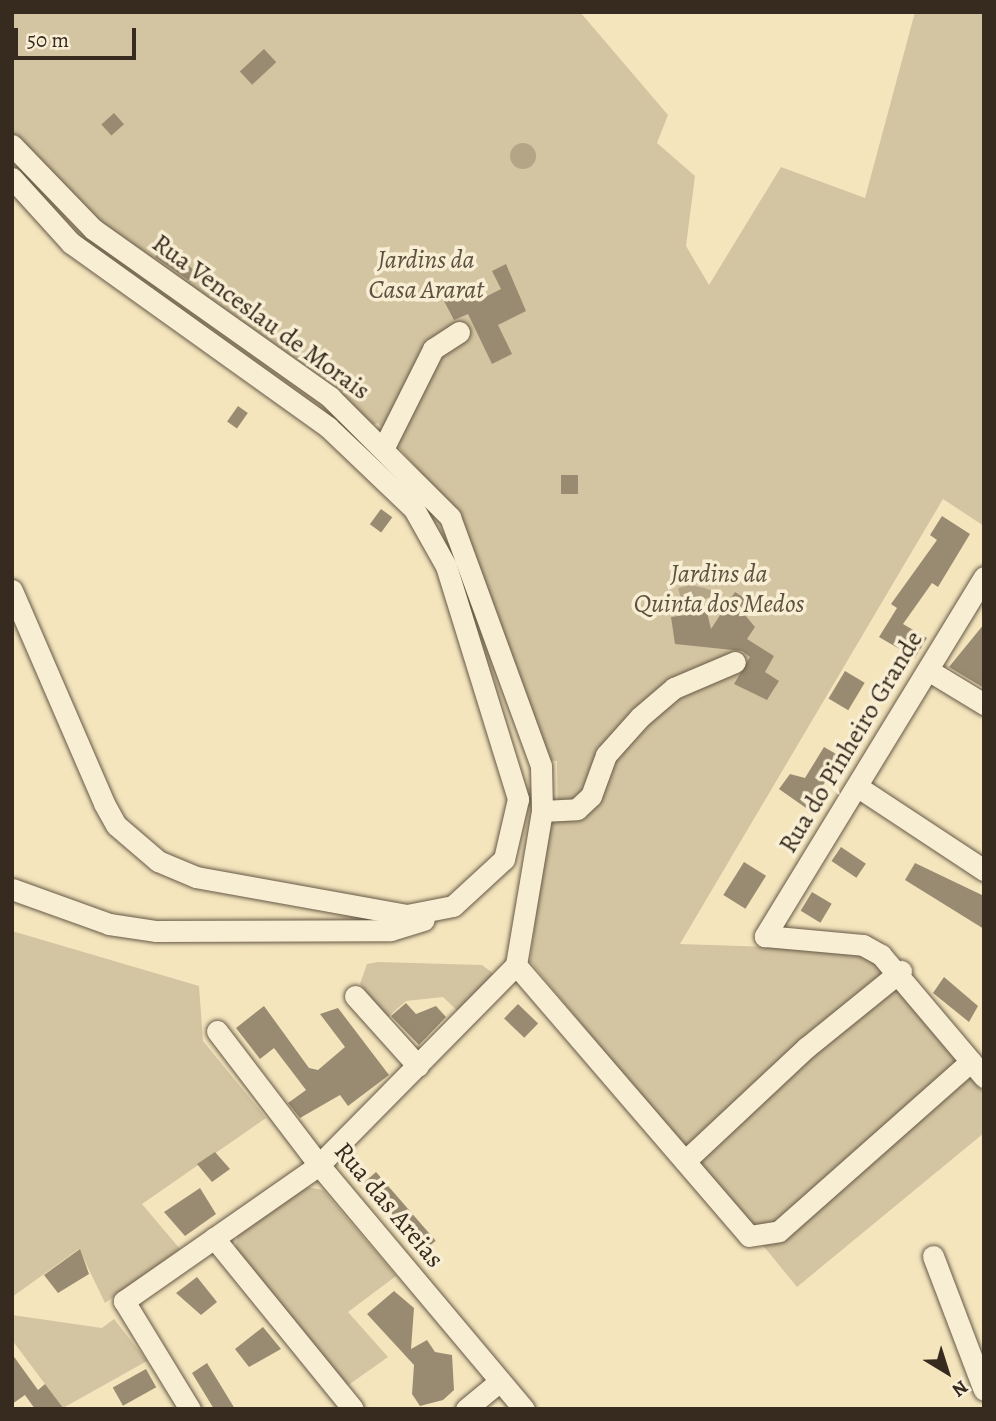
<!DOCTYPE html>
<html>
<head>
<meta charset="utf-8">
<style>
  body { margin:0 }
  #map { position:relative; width:996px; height:1421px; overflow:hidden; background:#f4e5bd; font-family:Alegreya,serif }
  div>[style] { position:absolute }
  .green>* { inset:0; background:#d4c5a2 }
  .water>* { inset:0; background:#b4a587 }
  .round { border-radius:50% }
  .building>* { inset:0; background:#998b71; transform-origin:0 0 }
  .roads { filter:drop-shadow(0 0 2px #665946) drop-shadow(0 0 2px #665946) }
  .minor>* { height:21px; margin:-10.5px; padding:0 10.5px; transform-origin:10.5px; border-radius:10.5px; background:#f8eed4 }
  span { translate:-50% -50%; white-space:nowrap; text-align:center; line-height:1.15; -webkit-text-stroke:7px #f8eed4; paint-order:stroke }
  .park-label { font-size:26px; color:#5e513f; font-style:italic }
  .street-label { font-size:26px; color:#372a1e }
  .frame { position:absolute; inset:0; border:14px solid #372a1e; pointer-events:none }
  .north { position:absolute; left:912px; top:1337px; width:70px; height:70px; -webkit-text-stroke:5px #f8eed4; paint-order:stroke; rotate:142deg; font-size:19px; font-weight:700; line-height:28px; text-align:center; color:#372a1e }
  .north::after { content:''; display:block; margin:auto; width:24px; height:32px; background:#372a1e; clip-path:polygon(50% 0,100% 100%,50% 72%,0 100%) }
  .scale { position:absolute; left:14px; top:28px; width:122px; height:32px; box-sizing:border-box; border:4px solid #372a1e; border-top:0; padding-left:9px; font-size:21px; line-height:24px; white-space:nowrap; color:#372a1e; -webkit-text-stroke:5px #f8eed4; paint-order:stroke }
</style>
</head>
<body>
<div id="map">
  <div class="green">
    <div style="clip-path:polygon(12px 12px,580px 12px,668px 115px,657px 143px,695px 176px,686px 246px,709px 285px,781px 167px,865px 198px,915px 12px,984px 12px,984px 526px,943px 499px,680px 944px,837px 949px,877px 959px,984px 1093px,984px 1133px,797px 1287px,530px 961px,548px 825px,558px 817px,557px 761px,546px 760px,457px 515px,378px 423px,371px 425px,214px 322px,12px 154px)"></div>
    <div style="clip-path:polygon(12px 931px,199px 986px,203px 1041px,266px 1118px,142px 1204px,180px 1249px,105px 1303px,79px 1249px,12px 1297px)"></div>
    <div style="clip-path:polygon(378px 962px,482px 965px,494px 974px,463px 1016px,443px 997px,406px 1001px,387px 1018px,360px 984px,367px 964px)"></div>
    <div style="clip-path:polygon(307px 1187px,323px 1190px,396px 1276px,348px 1312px,388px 1357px,347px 1386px,235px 1250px,238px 1232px)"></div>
    <div style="clip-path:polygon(12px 1315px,102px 1328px,114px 1319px,147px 1361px,63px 1408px,12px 1340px)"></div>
  </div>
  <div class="water">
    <div class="round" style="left:510px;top:143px;width:26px;height:26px"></div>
    <div style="clip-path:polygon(691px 585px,705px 588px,720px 594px,683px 606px,678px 588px)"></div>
  </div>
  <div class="building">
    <div style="left:264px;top:49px;width:18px;height:33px;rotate:47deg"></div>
    <div style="left:114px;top:113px;width:15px;height:17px;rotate:48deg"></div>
    <div style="clip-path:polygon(163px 246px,198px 273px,191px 282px,155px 257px)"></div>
    <div style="clip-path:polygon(506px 264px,526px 311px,498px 325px,512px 354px,492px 364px,468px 314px,454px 320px,444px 301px,470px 288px,477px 301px,501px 289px,492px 271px)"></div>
    <div style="left:238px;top:406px;width:12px;height:19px;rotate:35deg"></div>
    <div style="left:561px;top:475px;width:17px;height:19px"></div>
    <div style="left:381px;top:509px;width:14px;height:19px;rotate:36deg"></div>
    <div style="clip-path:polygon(942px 516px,970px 534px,938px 587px,932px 583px,903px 624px,927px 638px,915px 658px,879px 637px,897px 608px,891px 604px,937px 540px,930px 535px)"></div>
    <div style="clip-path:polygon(735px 592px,746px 599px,740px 609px,755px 627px,747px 639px,774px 656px,765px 672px,779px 681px,767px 700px,734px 684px,750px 657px,742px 651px,675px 644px,671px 617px,707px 612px,711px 629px)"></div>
    <div style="clip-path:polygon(984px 624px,984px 688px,949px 667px)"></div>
    <div style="left:845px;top:671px;width:23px;height:32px;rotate:31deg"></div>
    <div style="clip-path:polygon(824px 747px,843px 758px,806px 808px,779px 789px,790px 774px,805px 778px)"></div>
    <div style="left:841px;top:847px;width:30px;height:17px;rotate:34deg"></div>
    <div style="left:744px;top:862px;width:26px;height:39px;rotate:32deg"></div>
    <div style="clip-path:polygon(915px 863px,984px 896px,984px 929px,905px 880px)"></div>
    <div style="left:812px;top:892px;width:23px;height:22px;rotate:31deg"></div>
    <div style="clip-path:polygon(944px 977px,978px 1006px,969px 1022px,933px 993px)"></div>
    <div style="clip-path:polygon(406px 1003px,416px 1014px,436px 1006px,446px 1017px,419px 1045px,391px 1016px)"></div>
    <div style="left:518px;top:1004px;width:28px;height:20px;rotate:44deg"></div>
    <div style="clip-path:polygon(264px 1006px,309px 1068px,318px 1070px,345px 1047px,320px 1014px,338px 1008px,389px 1075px,348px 1106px,340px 1095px,300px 1118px,288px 1103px,306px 1090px,274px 1048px,260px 1059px,236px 1028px)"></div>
    <div style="clip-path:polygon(215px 1152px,230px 1169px,212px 1182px,197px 1164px)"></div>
    <div style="left:376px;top:1172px;width:91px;height:17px;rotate:49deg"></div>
    <div style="clip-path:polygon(200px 1188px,216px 1214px,185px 1236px,164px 1212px)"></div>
    <div style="clip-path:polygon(80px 1249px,89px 1274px,58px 1293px,44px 1275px)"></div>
    <div style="clip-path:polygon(197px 1277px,217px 1302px,201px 1315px,176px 1293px)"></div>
    <div style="clip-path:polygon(394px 1291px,414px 1308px,411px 1349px,427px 1340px,435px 1352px,452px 1355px,454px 1390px,443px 1400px,420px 1406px,412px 1394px,414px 1365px,367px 1314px)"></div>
    <div style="clip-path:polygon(263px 1327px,281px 1349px,249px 1367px,235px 1349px)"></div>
    <div style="clip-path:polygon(12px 1354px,38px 1390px,45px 1384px,64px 1409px,35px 1409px,25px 1395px,12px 1404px)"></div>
    <div style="clip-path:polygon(207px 1363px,235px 1409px,214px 1409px,192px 1373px)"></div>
    <div style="left:146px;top:1369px;width:21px;height:38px;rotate:61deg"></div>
  </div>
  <div class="roads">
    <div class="minor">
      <div style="left:12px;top:145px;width:117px;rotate:46deg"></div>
      <div style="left:93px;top:229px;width:291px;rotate:35.3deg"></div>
      <div style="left:330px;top:397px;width:170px;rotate:45deg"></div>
      <div style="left:450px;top:517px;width:265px;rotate:69.9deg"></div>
      <div style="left:541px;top:766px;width:45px;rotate:88.7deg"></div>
      <div style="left:542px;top:811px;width:156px;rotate:99.6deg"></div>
      <div style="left:516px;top:965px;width:281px;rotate:134.6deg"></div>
      <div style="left:319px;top:1165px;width:238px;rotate:145.1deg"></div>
      <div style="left:124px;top:1301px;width:127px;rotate:58.6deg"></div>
      <div style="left:12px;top:178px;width:88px;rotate:47.8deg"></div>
      <div style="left:71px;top:243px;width:316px;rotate:35.6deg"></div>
      <div style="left:328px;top:427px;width:119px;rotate:43.6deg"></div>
      <div style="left:414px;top:509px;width:65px;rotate:60.7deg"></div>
      <div style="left:446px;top:566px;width:244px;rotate:72.8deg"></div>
      <div style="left:518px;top:799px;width:62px;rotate:103.1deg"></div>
      <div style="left:504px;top:859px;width:69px;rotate:137.3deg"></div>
      <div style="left:453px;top:906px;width:47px;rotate:168.9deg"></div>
      <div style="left:407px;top:915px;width:214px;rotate:-169.8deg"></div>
      <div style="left:196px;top:877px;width:41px;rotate:-157.2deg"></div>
      <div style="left:158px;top:861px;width:55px;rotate:-139.4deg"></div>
      <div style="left:116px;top:825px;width:25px;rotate:-119deg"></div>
      <div style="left:104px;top:803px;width:232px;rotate:-113.4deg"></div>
      <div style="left:384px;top:447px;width:110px;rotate:-63.4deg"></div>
      <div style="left:433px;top:349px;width:31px;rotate:-33deg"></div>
      <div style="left:984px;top:577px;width:421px;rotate:121.4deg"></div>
      <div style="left:765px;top:936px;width:98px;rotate:5.2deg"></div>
      <div style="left:863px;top:945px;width:21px;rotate:29deg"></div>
      <div style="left:881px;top:955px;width:160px;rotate:49.8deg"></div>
      <div style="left:928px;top:670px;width:66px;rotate:31.3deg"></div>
      <div style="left:858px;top:787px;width:151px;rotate:33.4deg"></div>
      <div style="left:542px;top:811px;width:35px;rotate:-3deg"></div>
      <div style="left:577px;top:809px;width:19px;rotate:-43deg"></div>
      <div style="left:591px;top:796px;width:44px;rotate:-69.9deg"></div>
      <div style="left:606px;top:755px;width:51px;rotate:-48.2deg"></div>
      <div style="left:640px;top:717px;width:45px;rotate:-40.5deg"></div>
      <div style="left:674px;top:688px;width:66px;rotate:-23.1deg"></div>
      <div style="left:12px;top:889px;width:103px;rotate:19.8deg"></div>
      <div style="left:109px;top:924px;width:48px;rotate:8.5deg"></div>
      <div style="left:156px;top:931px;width:235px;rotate:-0.2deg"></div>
      <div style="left:391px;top:930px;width:34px;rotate:-17deg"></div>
      <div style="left:516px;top:965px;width:357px;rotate:49.3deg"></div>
      <div style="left:749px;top:1236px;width:30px;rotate:-9deg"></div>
      <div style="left:779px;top:1231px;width:256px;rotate:-41.5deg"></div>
      <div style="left:355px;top:996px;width:94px;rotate:48deg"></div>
      <div style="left:217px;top:1031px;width:168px;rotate:52.7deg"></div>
      <div style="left:319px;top:1165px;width:319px;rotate:50deg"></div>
      <div style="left:685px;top:1161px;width:167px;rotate:-43.1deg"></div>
      <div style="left:807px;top:1047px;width:121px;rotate:-39deg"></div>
      <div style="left:214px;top:1238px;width:220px;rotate:50.9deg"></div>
      <div style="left:933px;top:1256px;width:143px;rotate:69.2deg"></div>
      <div style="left:466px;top:1409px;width:44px;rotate:-39.5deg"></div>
    </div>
  </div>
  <div class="park-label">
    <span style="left:426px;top:275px">Jardins da<br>Casa Ararat</span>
    <span style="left:719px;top:589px">Jardins da<br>Quinta dos Medos</span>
  </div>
  <div class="street-label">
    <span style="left:261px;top:317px;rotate:36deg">Rua Venceslau de Morais</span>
    <span style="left:851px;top:742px;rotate:-59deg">Rua do Pinheiro Grande</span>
    <span style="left:389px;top:1205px;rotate:50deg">Rua das Areias</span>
  </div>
  <div class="frame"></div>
  <div class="north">N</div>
  <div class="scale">50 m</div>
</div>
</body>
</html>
